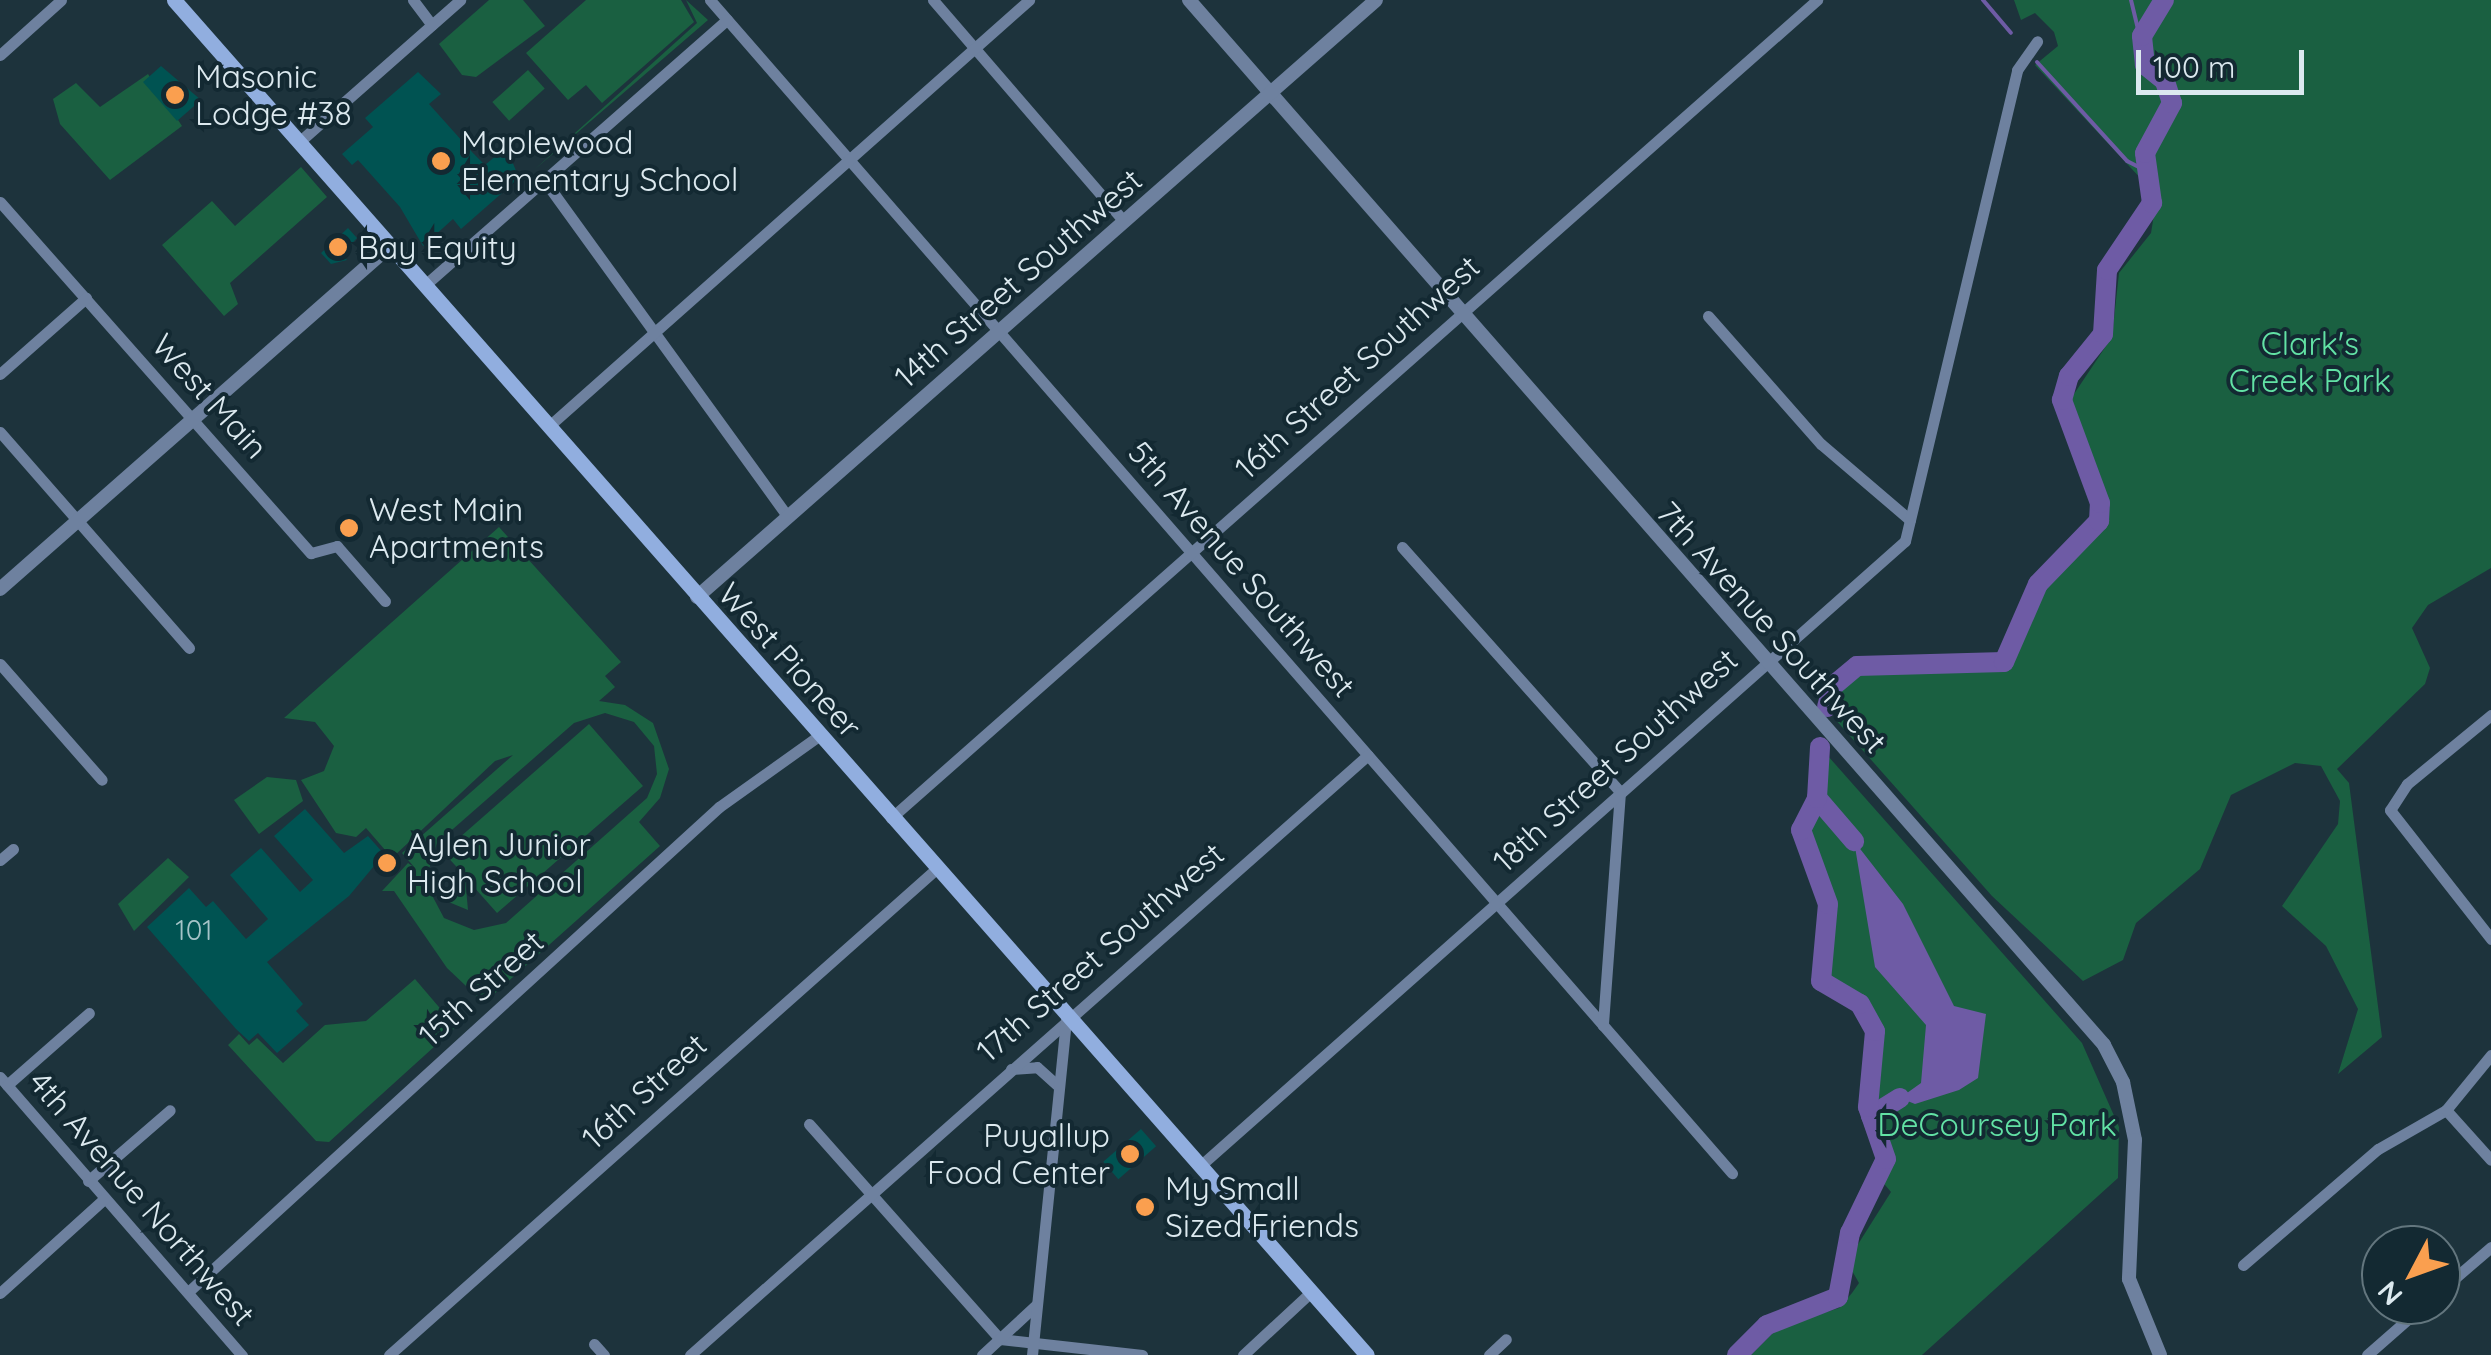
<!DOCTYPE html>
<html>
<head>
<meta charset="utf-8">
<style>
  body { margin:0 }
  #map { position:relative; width:2491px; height:1355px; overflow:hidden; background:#1d333c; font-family:Quicksand,sans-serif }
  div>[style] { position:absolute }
  .green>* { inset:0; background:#1a6041; transform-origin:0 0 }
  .water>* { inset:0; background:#6e5ba5 }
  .stream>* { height:4px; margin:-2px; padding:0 2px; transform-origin:2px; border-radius:2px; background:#6e5ba5 }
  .river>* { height:20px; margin:-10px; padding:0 10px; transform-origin:10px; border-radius:10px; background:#6e5ba5 }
  .building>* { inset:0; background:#005352; transform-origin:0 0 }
  .minor>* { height:11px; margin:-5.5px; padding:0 5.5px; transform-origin:5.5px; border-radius:5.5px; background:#6e819f }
  .tertiary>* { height:14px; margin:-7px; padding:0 7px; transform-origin:7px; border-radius:7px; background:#6e819f }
  .secondary>* { height:15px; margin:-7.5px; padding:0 7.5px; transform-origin:7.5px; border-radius:7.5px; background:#91aedf }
  .dots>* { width:28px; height:28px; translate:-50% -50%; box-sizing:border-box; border:5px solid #132932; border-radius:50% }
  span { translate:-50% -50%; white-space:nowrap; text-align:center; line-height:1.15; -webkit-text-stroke:8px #132932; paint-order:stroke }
  .number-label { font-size:28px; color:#a5c4c8 }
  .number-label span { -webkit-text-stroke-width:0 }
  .poi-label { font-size:32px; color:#dce9ef }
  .left { translate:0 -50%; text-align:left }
  .right { translate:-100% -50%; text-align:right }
  .street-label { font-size:32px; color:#dce9ef }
  .park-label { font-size:32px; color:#62e2a5 }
  .north { position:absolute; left:2361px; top:1225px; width:100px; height:100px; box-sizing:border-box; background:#132932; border:2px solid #63767e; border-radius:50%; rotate:229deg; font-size:28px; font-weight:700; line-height:40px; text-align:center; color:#dce9ef }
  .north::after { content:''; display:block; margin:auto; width:35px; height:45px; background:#fa9f4f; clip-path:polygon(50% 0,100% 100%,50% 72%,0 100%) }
  .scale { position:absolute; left:2136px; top:50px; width:168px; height:45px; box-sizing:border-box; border:5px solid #dce9ef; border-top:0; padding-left:12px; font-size:30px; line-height:35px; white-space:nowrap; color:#dce9ef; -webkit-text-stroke:8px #132932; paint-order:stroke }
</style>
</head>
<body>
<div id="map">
  <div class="green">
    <div style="clip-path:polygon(489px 0,523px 0,545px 26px,476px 77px,462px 75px,439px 44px)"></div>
    <div style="clip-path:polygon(586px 0,681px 0,694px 22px,602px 103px,586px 85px,568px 100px,526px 53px)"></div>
    <div style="clip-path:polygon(686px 0,708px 20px,534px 170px,697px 23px)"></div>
    <div style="clip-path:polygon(2014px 0,2491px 0,2491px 568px,2428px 605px,2412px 628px,2430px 668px,2425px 684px,2337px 769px,2349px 783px,2382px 1037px,2338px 1074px,2358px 1009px,2326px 946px,2282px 906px,2338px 824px,2340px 801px,2321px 766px,2295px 763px,2231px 795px,2200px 869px,2136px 923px,2123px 960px,2083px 981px,1992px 896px,1834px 718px,1841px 687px,1858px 672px,2009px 668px,2046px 586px,2105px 521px,2104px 496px,2070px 400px,2112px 337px,2119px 273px,2151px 233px,2157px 196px,2035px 65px,2058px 46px,2054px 32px,2035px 13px,2021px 20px)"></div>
    <div style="left:528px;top:70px;width:25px;height:48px;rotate:48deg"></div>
    <div style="clip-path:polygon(148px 74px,182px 126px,110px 180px,60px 124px,53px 99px,76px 83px,100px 107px)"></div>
    <div style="clip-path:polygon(301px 167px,327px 197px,230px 283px,238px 304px,224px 316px,162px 245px,212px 201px,235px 226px)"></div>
    <div style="clip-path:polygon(evenodd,499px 527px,621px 662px,605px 676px,615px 687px,599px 701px,625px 705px,653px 723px,669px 769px,660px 798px,639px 822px,660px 846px,484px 1003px,447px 968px,394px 891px,382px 891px,408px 863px,415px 868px,402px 853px,513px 755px,495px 761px,392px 858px,366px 828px,356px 837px,336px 833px,301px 780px,324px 771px,334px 746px,315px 722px,284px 718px,499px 527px,605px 713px,634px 722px,654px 746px,657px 774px,647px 798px,506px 923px,474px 930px,444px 918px,425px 882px,437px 843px,574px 723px,605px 713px)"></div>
    <div style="clip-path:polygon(589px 724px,643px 786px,497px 913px,465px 877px,468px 910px,439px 898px,464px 875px,443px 852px)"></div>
    <div style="clip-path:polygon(1820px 747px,2082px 1043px,2119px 1127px,2118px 1178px,1922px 1355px,1751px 1355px,1778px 1328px,1839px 1308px,1852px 1293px,1859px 1283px,1851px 1269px,1855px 1249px,1891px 1192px,1880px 1179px,1885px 1149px,1868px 1107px,1875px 1031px,1860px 1004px,1821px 981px,1828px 904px,1801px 830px,1817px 798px)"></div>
    <div style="clip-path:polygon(267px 777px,296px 780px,303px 801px,259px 834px,234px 800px)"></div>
    <div style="clip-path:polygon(168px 858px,189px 877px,134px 931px,118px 904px)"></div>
    <div style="clip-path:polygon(415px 979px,456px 1027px,329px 1142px,316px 1141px,228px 1045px,239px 1034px,249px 1045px,257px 1038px,283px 1063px,325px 1025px,366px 1021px)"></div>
  </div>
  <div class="water">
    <div style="clip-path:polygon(1854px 841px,1903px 904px,1954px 1006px,1986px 1014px,1978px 1078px,1959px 1090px,1915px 1104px,1900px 1098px,1921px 1083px,1926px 1025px,1875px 967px)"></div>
  </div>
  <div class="stream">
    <div style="left:1983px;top:0;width:43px;rotate:49.7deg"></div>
    <div style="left:2131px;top:0;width:51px;rotate:76.5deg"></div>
    <div style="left:2037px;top:62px;width:134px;rotate:47.7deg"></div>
    <div style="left:2127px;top:161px;width:22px;rotate:27deg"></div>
  </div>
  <div class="river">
    <div style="left:1827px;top:707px;width:22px;rotate:-74deg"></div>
    <div style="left:1833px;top:686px;width:31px;rotate:-40deg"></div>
    <div style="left:1857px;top:666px;width:147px;rotate:-1.6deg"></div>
    <div style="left:2004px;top:662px;width:85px;rotate:-66.4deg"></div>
    <div style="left:2038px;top:584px;width:88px;rotate:-45.9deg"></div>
    <div style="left:2099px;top:521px;width:18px;rotate:-87deg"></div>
    <div style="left:2100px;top:503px;width:110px;rotate:-110.3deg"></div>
    <div style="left:2062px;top:400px;width:25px;rotate:-74deg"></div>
    <div style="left:2069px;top:376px;width:54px;rotate:-51deg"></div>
    <div style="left:2103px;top:334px;width:64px;rotate:-86.4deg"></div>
    <div style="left:2107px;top:270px;width:81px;rotate:-56.1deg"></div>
    <div style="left:2152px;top:203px;width:50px;rotate:-98deg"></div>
    <div style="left:2145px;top:153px;width:57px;rotate:-61.6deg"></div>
    <div style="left:2172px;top:103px;width:23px;rotate:-108deg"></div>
    <div style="left:2165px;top:81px;width:26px;rotate:-141deg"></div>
    <div style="left:2145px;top:65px;width:29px;rotate:-96deg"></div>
    <div style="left:2142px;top:36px;width:42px;rotate:-58.6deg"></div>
    <div style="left:1817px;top:798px;width:57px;rotate:49.3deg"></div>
    <div style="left:1871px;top:1116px;width:34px;rotate:-32deg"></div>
    <div style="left:1737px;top:1355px;width:42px;rotate:-45deg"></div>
    <div style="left:1767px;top:1325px;width:76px;rotate:-21.5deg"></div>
    <div style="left:1838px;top:1297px;width:65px;rotate:-79.4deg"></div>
    <div style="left:1850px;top:1233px;width:82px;rotate:-64.1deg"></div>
    <div style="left:1886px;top:1159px;width:55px;rotate:-109.1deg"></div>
    <div style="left:1868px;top:1107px;width:76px;rotate:-84.7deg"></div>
    <div style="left:1875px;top:1031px;width:31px;rotate:-119deg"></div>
    <div style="left:1860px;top:1004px;width:45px;rotate:-149.5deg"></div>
    <div style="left:1821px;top:981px;width:77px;rotate:-84.8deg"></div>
    <div style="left:1828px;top:904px;width:79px;rotate:-110deg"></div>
    <div style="left:1801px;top:830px;width:36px;rotate:-63deg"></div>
    <div style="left:1817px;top:798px;width:51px;rotate:-86.6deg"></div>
  </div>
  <div class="building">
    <div style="clip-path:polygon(161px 66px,201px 100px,177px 121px,143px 82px)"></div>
    <div style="clip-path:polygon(418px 72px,441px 94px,429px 104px,472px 152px,485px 165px,498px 154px,512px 161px,519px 178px,461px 229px,453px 219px,423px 246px,400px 207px,358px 160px,352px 165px,342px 154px,373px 127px,365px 118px)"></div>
    <div style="clip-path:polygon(348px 228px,357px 238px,342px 254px,347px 260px,331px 264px,321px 253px)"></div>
    <div style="clip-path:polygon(305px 809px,344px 853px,368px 836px,384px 854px,349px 896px,267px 962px,303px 1004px,296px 1011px,309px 1025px,277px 1053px,258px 1033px,249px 1041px,236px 1029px,147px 927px,189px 888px,206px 907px,213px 901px,246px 939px,268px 919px,230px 875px,261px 848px,300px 892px,313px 880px,274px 836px)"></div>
    <div style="left:1141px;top:1129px;width:23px;height:50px;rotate:49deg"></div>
  </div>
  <div class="minor">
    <div style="left:413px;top:0;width:31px;rotate:53deg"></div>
    <div style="left:710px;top:0;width:1556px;rotate:48.94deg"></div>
    <div style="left:933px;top:0;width:292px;rotate:49.2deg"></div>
    <div style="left:0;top:55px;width:82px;rotate:-42deg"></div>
    <div style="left:299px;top:142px;width:215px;rotate:-41.4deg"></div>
    <div style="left:544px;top:180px;width:416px;rotate:54.1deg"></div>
    <div style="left:0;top:202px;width:469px;rotate:48.5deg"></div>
    <div style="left:311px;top:553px;width:27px;rotate:-15deg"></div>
    <div style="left:337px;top:546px;width:73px;rotate:48.9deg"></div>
    <div style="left:425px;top:285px;width:402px;rotate:-41.3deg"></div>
    <div style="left:1708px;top:316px;width:171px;rotate:48.6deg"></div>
    <div style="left:1821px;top:444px;width:117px;rotate:40.5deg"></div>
    <div style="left:0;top:374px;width:115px;rotate:-41.5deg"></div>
    <div style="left:549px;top:426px;width:642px;rotate:-41.59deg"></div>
    <div style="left:0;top:432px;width:287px;rotate:48.8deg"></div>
    <div style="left:1402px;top:547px;width:328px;rotate:48.3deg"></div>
    <div style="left:1620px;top:792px;width:234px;rotate:94.2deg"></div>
    <div style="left:0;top:664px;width:154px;rotate:48.7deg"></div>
    <div style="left:2491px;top:715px;width:109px;rotate:140.6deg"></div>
    <div style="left:2407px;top:784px;width:31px;rotate:123deg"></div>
    <div style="left:2390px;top:810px;width:164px;rotate:51.9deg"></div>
    <div style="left:891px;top:818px;width:1236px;rotate:-41.46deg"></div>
    <div style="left:0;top:860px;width:17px;rotate:-40deg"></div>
    <div style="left:1011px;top:1069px;width:26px;rotate:-4deg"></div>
    <div style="left:1037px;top:1067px;width:28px;rotate:42deg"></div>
    <div style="left:0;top:1077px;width:369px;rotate:49deg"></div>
    <div style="left:7px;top:1085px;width:109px;rotate:-41.3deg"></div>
    <div style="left:2446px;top:1110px;width:67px;rotate:48deg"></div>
    <div style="left:809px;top:1124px;width:288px;rotate:48.4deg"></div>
    <div style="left:1000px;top:1339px;width:143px;rotate:6.4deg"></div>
    <div style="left:1200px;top:1166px;width:942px;rotate:-41.56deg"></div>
    <div style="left:1905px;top:541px;width:484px;rotate:-76.6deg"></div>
    <div style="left:2017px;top:70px;width:35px;rotate:-55deg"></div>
    <div style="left:88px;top:1181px;width:108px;rotate:-40.9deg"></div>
    <div style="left:2243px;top:1265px;width:178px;rotate:-40.7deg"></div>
    <div style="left:2378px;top:1149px;width:78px;rotate:-29.8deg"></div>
    <div style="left:2446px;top:1110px;width:71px;rotate:-50.7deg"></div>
    <div style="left:2441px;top:1290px;width:66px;rotate:-40.7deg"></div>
    <div style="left:188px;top:1292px;width:719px;rotate:-42.41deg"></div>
    <div style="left:719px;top:807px;width:124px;rotate:-35.5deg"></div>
    <div style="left:0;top:1293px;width:140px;rotate:-42.1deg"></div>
    <div style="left:594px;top:1344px;width:15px;rotate:48deg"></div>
    <div style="left:389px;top:1355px;width:732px;rotate:-41.62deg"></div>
    <div style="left:690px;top:1355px;width:905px;rotate:-41.51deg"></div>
    <div style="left:982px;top:1355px;width:74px;rotate:-42.8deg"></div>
    <div style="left:1032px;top:1355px;width:339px;rotate:-84.2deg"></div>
    <div style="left:1243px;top:1355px;width:93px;rotate:-42.8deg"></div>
    <div style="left:1489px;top:1355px;width:23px;rotate:-43deg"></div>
    <div style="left:2367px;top:1355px;width:76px;rotate:-41.3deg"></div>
  </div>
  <div class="tertiary">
    <div style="left:1189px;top:0;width:1389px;rotate:48.79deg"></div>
    <div style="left:2104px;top:1045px;width:42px;rotate:62.8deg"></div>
    <div style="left:2123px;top:1082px;width:59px;rotate:78.3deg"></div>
    <div style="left:2135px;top:1140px;width:139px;rotate:92.5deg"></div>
    <div style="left:2129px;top:1279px;width:82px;rotate:67.8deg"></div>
    <div style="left:0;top:589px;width:519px;rotate:-41.33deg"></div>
    <div style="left:697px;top:597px;width:904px;rotate:-41.32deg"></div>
  </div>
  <div class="secondary">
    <div style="left:174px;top:0;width:1805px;rotate:48.64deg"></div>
  </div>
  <div class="dots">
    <div style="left:175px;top:95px;background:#fa9f4f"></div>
    <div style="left:441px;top:161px;background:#fa9f4f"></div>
    <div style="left:338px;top:247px;background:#fa9f4f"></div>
    <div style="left:349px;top:528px;background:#fa9f4f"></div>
    <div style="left:387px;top:863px;background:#fa9f4f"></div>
    <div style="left:1130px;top:1154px;background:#fa9f4f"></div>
    <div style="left:1145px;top:1207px;background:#fa9f4f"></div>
  </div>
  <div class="number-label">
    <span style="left:194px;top:930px">101</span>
  </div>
  <div class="poi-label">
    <span class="left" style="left:195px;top:95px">Masonic<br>Lodge #38</span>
    <span class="left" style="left:461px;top:161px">Maplewood<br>Elementary School</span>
    <span class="left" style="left:358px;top:247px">Bay Equity</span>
    <span class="left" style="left:369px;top:528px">West Main<br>Apartments</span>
    <span class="left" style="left:407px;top:863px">Aylen Junior<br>High School</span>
    <span class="right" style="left:1110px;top:1154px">Puyallup<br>Food Center</span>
    <span class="left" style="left:1165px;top:1207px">My Small<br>Sized Friends</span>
  </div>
  <div class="street-label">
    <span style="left:1018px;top:278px;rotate:-41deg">14th Street Southwest</span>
    <span style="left:1357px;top:367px;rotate:-42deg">16th Street Southwest</span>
    <span style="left:210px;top:396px;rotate:48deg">West Main</span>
    <span style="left:1242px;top:569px;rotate:49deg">5th Avenue Southwest</span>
    <span style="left:1772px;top:627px;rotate:48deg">7th Avenue Southwest</span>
    <span style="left:790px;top:660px;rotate:48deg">West Pioneer</span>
    <span style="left:1615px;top:760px;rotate:-42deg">18th Street Southwest</span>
    <span style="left:1100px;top:952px;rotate:-41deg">17th Street Southwest</span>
    <span style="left:481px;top:988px;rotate:-42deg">15th Street</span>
    <span style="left:644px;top:1091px;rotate:-42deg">16th Street</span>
    <span style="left:142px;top:1198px;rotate:49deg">4th Avenue Northwest</span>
  </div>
  <div class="park-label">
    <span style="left:2310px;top:362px">Clark's<br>Creek Park</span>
    <span style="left:1997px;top:1124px">DeCoursey Park</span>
  </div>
  <div class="north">N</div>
  <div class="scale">100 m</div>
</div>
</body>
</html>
